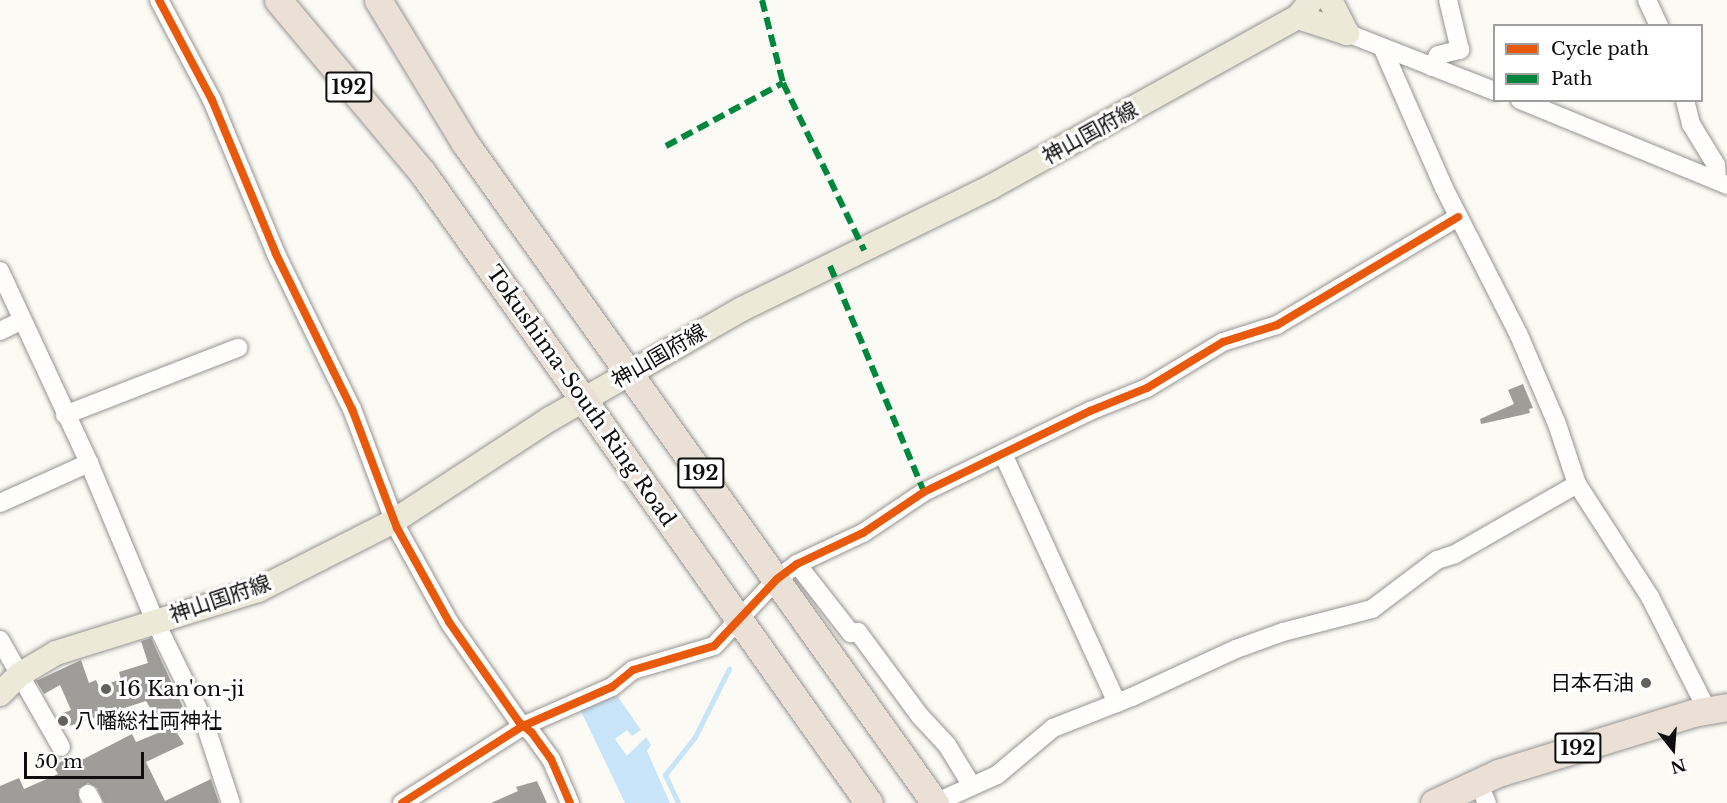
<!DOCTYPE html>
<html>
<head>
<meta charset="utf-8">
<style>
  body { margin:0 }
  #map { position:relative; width:1727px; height:803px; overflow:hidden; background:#fcfaf4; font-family:"Libre Baskerville","Noto Sans JP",serif }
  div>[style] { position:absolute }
  .water>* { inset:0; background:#c8e4f8 }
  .stream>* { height:4.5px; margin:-2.25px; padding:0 2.25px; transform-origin:2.25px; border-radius:2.25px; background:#c8e4f8 }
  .building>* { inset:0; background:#9f9d99 }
  .roads { filter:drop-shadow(0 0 2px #959492) drop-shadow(0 0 2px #959492) }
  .minor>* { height:18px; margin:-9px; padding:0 9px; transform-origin:9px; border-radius:9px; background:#fffefd }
  .major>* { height:24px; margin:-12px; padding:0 12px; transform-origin:12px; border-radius:12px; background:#ede9d9 }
  .highway>* { height:27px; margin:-13.5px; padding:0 13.5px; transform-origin:13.5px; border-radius:13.5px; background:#ebe0d5 }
  .quiet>* { height:6px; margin-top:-3px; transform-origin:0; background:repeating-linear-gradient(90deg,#00873e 0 12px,transparent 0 18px) }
  .cycleway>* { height:8px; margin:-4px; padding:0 4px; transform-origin:4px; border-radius:4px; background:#e8590c }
  .dots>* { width:16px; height:16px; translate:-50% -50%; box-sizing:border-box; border:3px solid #fff; border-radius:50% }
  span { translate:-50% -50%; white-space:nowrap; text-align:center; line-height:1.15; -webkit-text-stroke:6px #fff; paint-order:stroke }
  .shield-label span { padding:2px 4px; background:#fff; border:2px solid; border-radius:4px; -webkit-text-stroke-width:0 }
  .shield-label { font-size:20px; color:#0e0e0e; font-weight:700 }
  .street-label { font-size:21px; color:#0e0e0e }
  .poi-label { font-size:21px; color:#0e0e0e }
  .right { translate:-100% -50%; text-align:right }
  .left { translate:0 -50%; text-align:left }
  .legend { position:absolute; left:1493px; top:24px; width:210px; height:78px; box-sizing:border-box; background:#fff; border:2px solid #9f9f9f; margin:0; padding:8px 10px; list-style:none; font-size:18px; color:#0e0e0e }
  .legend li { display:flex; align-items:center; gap:12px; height:30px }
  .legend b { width:30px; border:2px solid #9f9f9f }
  .north { position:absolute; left:1643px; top:719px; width:60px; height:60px; -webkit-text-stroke:4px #fff; paint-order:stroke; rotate:163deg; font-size:16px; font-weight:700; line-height:24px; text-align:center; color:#0e0e0e }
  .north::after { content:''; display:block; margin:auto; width:21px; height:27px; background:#0e0e0e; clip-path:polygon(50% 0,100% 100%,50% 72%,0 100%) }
  .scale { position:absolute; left:24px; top:752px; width:120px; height:27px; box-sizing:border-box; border:3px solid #0e0e0e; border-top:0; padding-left:8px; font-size:18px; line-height:21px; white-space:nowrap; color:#0e0e0e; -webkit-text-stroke:4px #fff; paint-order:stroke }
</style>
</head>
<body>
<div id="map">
  <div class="water">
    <div style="clip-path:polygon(614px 691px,641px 730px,632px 736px,627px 730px,615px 739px,627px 756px,646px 737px,651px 745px,647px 751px,670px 803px,625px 803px,580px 709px)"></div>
  </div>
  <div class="stream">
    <div style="left:678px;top:803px;width:31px;rotate:-115deg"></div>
    <div style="left:665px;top:775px;width:48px;rotate:-51.7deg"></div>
    <div style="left:695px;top:737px;width:76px;rotate:-63.4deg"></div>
  </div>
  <div class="building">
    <div style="clip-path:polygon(1523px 384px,1533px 408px,1529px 409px,1530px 413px,1481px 424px,1480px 419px,1514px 404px,1508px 390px)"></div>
    <div style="clip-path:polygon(151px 638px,186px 714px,183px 716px,185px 722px,173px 727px,184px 744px,146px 762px,165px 801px,211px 779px,219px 803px,104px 803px,97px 788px,88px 783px,78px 789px,80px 803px,0 803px,0 786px,19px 778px,24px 789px,58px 774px,53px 766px,68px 758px,72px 765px,132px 734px,136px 742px,163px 731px,146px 701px,63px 728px,56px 716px,71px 710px,60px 685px,44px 694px,36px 681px,81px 660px,89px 683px,96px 680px,99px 687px,121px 679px,119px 672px,148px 663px,141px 641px)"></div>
    <div style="clip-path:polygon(537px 781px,547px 803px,491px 803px,518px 791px,516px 787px)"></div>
  </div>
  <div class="roads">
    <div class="minor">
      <div style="left:159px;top:0;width:113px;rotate:62.1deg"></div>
      <div style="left:212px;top:100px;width:167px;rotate:67.4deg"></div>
      <div style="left:276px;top:254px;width:173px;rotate:63.9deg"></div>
      <div style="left:352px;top:409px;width:127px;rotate:69.3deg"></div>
      <div style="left:397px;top:528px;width:107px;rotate:61deg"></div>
      <div style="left:449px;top:622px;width:122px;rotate:55deg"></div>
      <div style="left:519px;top:722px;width:17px;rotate:40deg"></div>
      <div style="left:532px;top:733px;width:32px;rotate:54deg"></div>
      <div style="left:551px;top:759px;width:48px;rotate:66.6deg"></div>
      <div style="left:1647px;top:0;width:29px;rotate:65deg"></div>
      <div style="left:1347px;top:33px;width:158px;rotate:21.5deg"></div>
      <div style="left:1383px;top:49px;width:152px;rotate:66.3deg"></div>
      <div style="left:1444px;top:188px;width:163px;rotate:63deg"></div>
      <div style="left:1518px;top:333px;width:99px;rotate:66.8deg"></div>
      <div style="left:1557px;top:424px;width:63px;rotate:71.6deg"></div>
      <div style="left:1577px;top:484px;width:135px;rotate:57.1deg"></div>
      <div style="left:1650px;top:597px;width:127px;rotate:63.2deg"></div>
      <div style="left:1432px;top:67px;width:13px;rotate:-63deg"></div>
      <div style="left:1438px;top:55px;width:23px;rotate:-13deg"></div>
      <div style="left:1460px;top:50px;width:51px;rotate:-103.5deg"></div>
      <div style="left:1520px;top:100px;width:224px;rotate:22.3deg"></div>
      <div style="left:1685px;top:100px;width:25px;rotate:76deg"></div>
      <div style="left:1691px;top:124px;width:48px;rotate:58.6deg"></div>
      <div style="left:1716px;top:165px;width:13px;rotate:86deg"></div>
      <div style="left:0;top:271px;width:212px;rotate:65.1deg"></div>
      <div style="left:89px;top:463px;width:171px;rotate:67.3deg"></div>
      <div style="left:155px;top:621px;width:111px;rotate:63.9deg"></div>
      <div style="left:204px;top:721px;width:86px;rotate:71.8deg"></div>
      <div style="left:0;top:331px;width:25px;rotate:-26deg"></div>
      <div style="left:65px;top:415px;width:186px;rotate:-21.2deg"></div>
      <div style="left:1003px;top:454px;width:274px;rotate:65.4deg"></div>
      <div style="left:0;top:503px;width:98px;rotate:-24.2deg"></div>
      <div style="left:797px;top:564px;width:88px;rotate:52deg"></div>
      <div style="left:851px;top:633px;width:7px;rotate:-8deg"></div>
      <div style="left:858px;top:632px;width:104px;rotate:53.6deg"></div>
      <div style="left:920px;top:716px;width:40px;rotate:47deg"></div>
      <div style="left:947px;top:745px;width:48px;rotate:58.6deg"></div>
      <div style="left:0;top:640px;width:123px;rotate:60.3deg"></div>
      <div style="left:1478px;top:782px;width:23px;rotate:67deg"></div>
      <div style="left:88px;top:794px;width:10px;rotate:61deg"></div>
      <div style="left:402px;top:803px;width:143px;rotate:-32.5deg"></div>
      <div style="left:523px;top:726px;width:97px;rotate:-23.7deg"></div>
      <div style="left:612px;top:687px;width:27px;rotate:-39deg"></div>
      <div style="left:633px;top:670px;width:84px;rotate:-16.5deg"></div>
      <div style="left:714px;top:646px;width:92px;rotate:-46.8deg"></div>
      <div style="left:777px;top:579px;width:25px;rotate:-37deg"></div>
      <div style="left:797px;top:564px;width:73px;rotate:-25.2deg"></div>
      <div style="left:863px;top:533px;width:73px;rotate:-33.9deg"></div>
      <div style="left:924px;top:492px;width:185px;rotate:-26deg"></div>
      <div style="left:1090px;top:411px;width:61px;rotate:-22deg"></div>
      <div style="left:1147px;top:388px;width:89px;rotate:-31.2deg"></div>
      <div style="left:1223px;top:342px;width:57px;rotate:-17.5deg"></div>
      <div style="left:1277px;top:325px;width:211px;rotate:-30.8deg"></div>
      <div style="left:935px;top:803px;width:68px;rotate:-24.3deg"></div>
      <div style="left:997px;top:775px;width:73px;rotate:-40deg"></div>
      <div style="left:1053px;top:728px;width:85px;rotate:-21.4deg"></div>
      <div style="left:1132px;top:697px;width:115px;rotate:-24.8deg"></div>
      <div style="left:1236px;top:649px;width:50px;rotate:-19.9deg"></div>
      <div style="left:1283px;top:632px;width:92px;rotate:-14.5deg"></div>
      <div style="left:1372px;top:609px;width:81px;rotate:-37deg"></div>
      <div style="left:1437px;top:560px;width:19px;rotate:-18deg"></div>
      <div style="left:1455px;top:554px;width:141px;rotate:-29.8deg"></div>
    </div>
    <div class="major">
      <div style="left:1330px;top:0;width:37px;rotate:63deg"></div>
      <div style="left:1298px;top:17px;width:52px;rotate:18.1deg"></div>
      <div style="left:0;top:694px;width:27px;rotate:-45deg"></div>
      <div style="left:19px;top:675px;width:43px;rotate:-30.7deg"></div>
      <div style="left:56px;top:653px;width:212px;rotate:-17.3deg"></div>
      <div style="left:258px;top:590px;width:153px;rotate:-26.9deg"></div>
      <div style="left:394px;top:521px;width:186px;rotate:-33.2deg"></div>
      <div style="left:550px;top:419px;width:221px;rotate:-29.8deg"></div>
      <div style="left:742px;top:309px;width:277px;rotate:-26.1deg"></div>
      <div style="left:991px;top:187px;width:351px;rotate:-29deg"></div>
      <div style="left:1298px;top:17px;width:22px;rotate:-51deg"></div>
    </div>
    <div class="highway">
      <div style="left:278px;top:0;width:224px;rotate:50.1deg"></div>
      <div style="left:422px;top:172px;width:773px;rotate:54.69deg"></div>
      <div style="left:378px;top:0;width:167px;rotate:58.7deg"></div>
      <div style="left:465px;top:143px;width:810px;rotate:54.54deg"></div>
      <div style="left:1434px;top:803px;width:71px;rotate:-25.1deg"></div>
      <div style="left:1498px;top:773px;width:204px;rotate:-17.1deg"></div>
      <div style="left:1693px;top:713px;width:35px;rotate:-10deg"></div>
    </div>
  </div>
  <div class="quiet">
    <div style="left:762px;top:0;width:86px;rotate:75.8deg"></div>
    <div style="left:783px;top:83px;width:186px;rotate:64.1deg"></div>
    <div style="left:666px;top:146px;width:133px;rotate:-28.3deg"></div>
    <div style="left:830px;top:266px;width:245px;rotate:67.4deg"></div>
  </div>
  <div class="cycleway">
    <div style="left:159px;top:0;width:113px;rotate:62.1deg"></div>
    <div style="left:212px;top:100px;width:167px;rotate:67.4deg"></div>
    <div style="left:276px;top:254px;width:173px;rotate:63.9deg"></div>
    <div style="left:352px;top:409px;width:127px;rotate:69.3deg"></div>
    <div style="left:397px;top:528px;width:107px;rotate:61deg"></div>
    <div style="left:449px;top:622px;width:122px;rotate:55deg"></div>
    <div style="left:519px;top:722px;width:17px;rotate:40deg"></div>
    <div style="left:532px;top:733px;width:32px;rotate:54deg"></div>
    <div style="left:551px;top:759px;width:48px;rotate:66.6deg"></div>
    <div style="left:402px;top:803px;width:143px;rotate:-32.5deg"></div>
    <div style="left:523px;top:726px;width:97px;rotate:-23.7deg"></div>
    <div style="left:612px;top:687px;width:27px;rotate:-39deg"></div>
    <div style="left:633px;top:670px;width:84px;rotate:-16.5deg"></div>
    <div style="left:714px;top:646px;width:92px;rotate:-46.8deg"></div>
    <div style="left:777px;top:579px;width:25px;rotate:-37deg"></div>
    <div style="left:797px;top:564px;width:73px;rotate:-25.2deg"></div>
    <div style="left:863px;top:533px;width:73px;rotate:-33.9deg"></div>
    <div style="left:924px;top:492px;width:185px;rotate:-26deg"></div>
    <div style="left:1090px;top:411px;width:61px;rotate:-22deg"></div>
    <div style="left:1147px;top:388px;width:89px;rotate:-31.2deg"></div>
    <div style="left:1223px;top:342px;width:57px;rotate:-17.5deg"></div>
    <div style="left:1277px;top:325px;width:211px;rotate:-30.8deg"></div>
  </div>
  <div class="dots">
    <div style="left:1646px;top:683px;background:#61615e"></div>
    <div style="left:106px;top:689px;background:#61615e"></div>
    <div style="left:63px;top:721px;background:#61615e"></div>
  </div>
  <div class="shield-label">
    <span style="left:349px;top:87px">192</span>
    <span style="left:701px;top:473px">192</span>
    <span style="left:1578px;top:748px">192</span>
  </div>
  <div class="street-label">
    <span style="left:1090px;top:133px;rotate:-29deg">神山国府線</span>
    <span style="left:659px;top:356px;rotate:-30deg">神山国府線</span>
    <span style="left:581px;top:396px;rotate:55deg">Tokushima-South Ring Road</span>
    <span style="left:220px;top:599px;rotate:-19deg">神山国府線</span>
  </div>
  <div class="poi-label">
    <span class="right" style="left:1634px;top:683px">日本石油</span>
    <span class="left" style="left:118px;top:689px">16 Kan'on-ji</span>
    <span class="left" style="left:75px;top:721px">八幡総社両神社</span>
  </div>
  <ul class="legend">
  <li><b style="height:8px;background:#e8590c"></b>Cycle path</li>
  <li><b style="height:8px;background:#00873e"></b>Path</li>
  </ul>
  <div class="north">N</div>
  <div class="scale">50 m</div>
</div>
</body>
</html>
